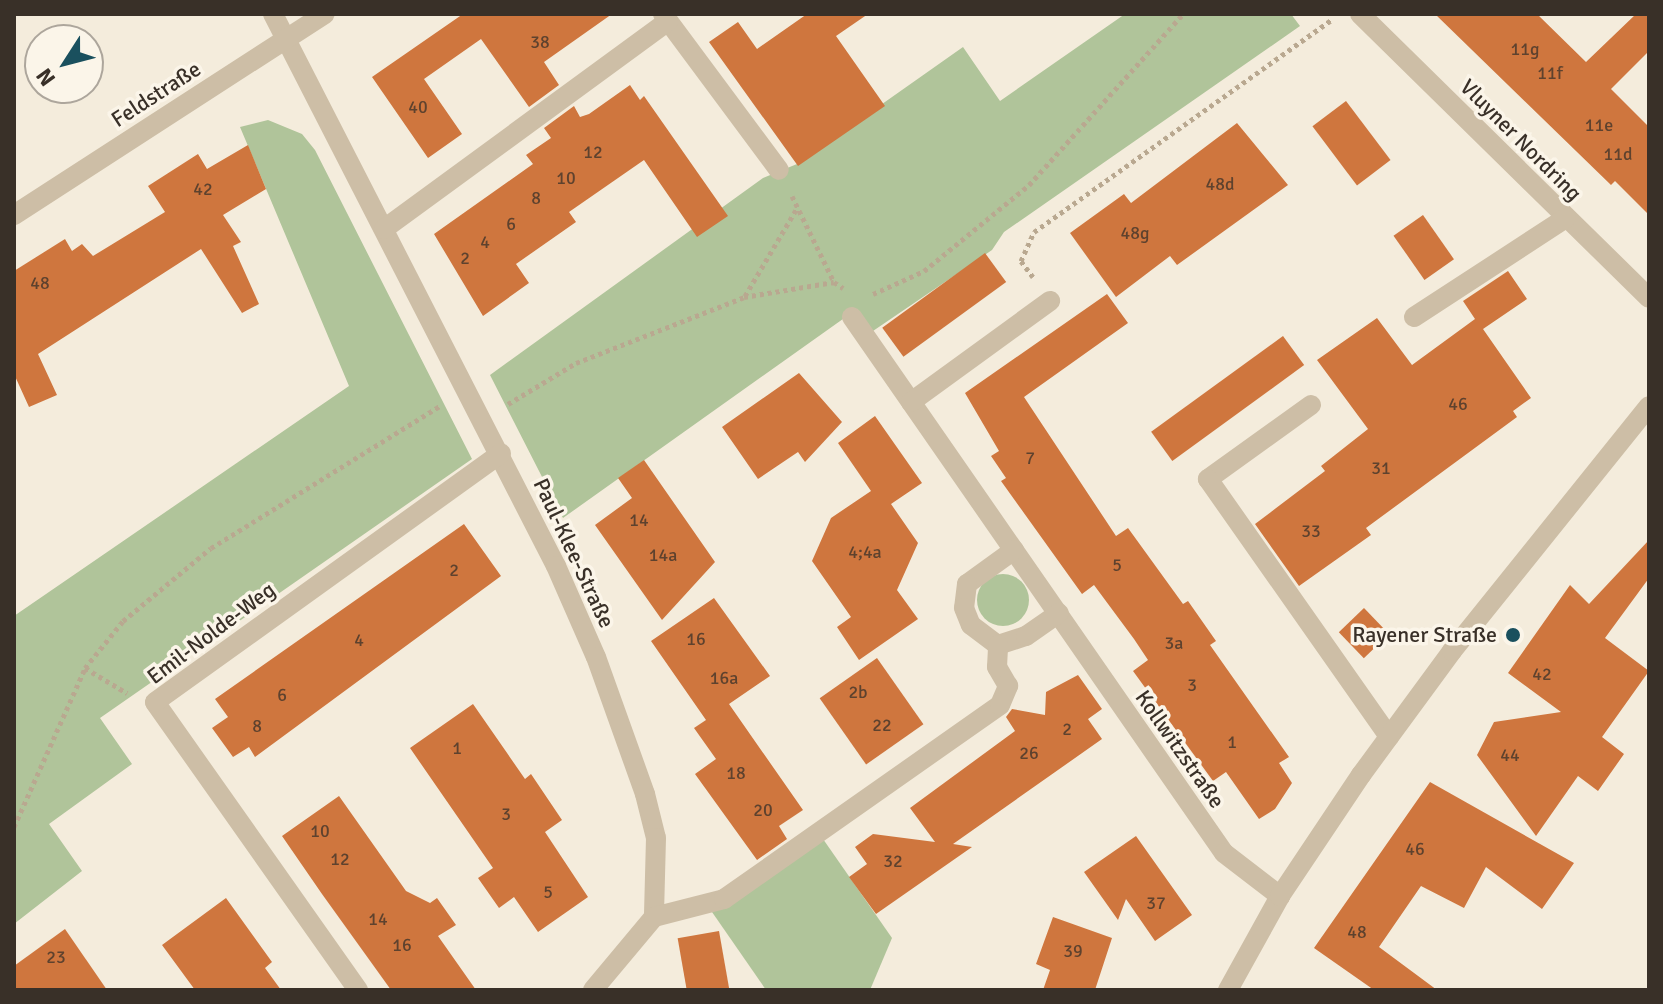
<!DOCTYPE html>
<html>
<head>
<meta charset="utf-8">
<style>
  body { margin:0 }
  #map { position:relative; width:1663px; height:1004px; overflow:hidden; background:#f4ecdc; font-family:Signika,sans-serif }
  div>[style] { position:absolute }
  .green>* { inset:0; background:#b0c49a }
  .round { border-radius:50% }
  .building>* { inset:0; background:#cf763e; transform-origin:0 0 }
  .path>* { height:5px; margin-top:-2.5px; transform-origin:0; background:repeating-linear-gradient(90deg,#b9a890 0 4px,transparent 0 8px) }
  .minor>* { height:20px; margin:-10px; padding:0 10px; transform-origin:10px; border-radius:10px; background:#cdbea6 }
  .dots>* { width:22px; height:22px; translate:-50% -50%; box-sizing:border-box; border:4px solid #fbf5e9; border-radius:50% }
  span { translate:-50% -50%; white-space:nowrap; text-align:center; line-height:1.15; -webkit-text-stroke:7px #fbf5e9; paint-order:stroke }
  .number-label { font-size:18px; color:#5e422e }
  .number-label span { -webkit-text-stroke-width:0 }
  .street-label { font-size:22px; color:#393028 }
  .poi-label { font-size:22px; color:#393028 }
  .right { translate:-100% -50%; text-align:right }
  .frame { position:absolute; inset:0; border:16px solid #393028; pointer-events:none }
  .north { position:absolute; left:24px; top:24px; width:80px; height:80px; box-sizing:border-box; background:#fbf5e9; border:2px solid #ada69c; border-radius:50%; rotate:234deg; font-size:22px; font-weight:700; line-height:32px; text-align:center; color:#393028 }
  .north::after { content:''; display:block; margin:auto; width:28px; height:36px; background:#1a505e; clip-path:polygon(50% 0,100% 100%,50% 72%,0 100%) }
</style>
</head>
<body>
<div id="map">
  <div class="green">
    <div style="clip-path:polygon(1125px 14px,1291px 14px,1300px 26px,1004px 232px,992px 250px,873px 331px,857px 309px,563px 518px,490px 375px,763px 178px,797px 164px,963px 47px,1000px 101px)"></div>
    <div style="clip-path:polygon(268px 120px,302px 134px,315px 150px,472px 459px,100px 718px,132px 764px,49px 824px,82px 871px,14px 924px,14px 616px,349px 386px,240px 127px)"></div>
    <div class="round" style="left:977px;top:574px;width:52px;height:52px"></div>
    <div style="clip-path:polygon(823px 839px,892px 938px,870px 990px,766px 990px,712px 912px)"></div>
  </div>
  <div class="building">
    <div style="clip-path:polygon(463px 14px,612px 14px,544px 62px,559px 85px,529px 107px,481px 39px,424px 79px,462px 134px,428px 158px,372px 77px)"></div>
    <div style="clip-path:polygon(807px 14px,868px 14px,836px 36px,885px 106px,798px 166px,709px 42px,738px 22px,757px 49px)"></div>
    <div style="clip-path:polygon(1435px 14px,1537px 14px,1586px 62px,1636px 14px,1649px 14px,1649px 51px,1611px 89px,1649px 127px,1649px 215px,1615px 181px,1611px 185px)"></div>
    <div style="clip-path:polygon(630px 85px,640px 100px,644px 96px,728px 216px,697px 237px,644px 160px,569px 212px,576px 222px,516px 264px,529px 283px,483px 316px,434px 234px,533px 164px,526px 155px,551px 138px,544px 128px,574px 106px,580px 117px,589px 114px)"></div>
    <div style="left:1346px;top:101px;width:74px;height:42px;rotate:53deg"></div>
    <div style="clip-path:polygon(1237px 123px,1288px 185px,1177px 265px,1170px 256px,1116px 297px,1070px 233px,1124px 194px,1131px 203px)"></div>
    <div style="clip-path:polygon(248px 145px,266px 189px,223px 215px,241px 242px,233px 246px,259px 304px,242px 313px,201px 249px,38px 354px,57px 395px,29px 407px,14px 374px,14px 271px,65px 239px,72px 251px,82px 244px,93px 256px,165px 212px,148px 186px,198px 154px,207px 169px)"></div>
    <div style="left:1423px;top:215px;width:54px;height:36px;rotate:55deg"></div>
    <div style="left:985px;top:253px;width:36px;height:127px;rotate:54deg"></div>
    <div style="clip-path:polygon(1508px 271px,1527px 299px,1483px 329px,1531px 398px,1513px 411px,1517px 417px,1366px 528px,1371px 535px,1299px 586px,1255px 524px,1325px 471px,1321px 466px,1368px 429px,1317px 360px,1377px 318px,1412px 365px,1475px 319px,1463px 301px)"></div>
    <div style="clip-path:polygon(1107px 294px,1128px 323px,1024px 397px,1116px 536px,1128px 528px,1183px 604px,1188px 601px,1216px 641px,1210px 645px,1289px 757px,1279px 763px,1292px 783px,1275px 809px,1259px 819px,1226px 772px,1213px 781px,1133px 671px,1148px 660px,1134px 639px,1094px 585px,1082px 594px,1001px 481px,1006px 478px,991px 456px,999px 451px,965px 393px)"></div>
    <div style="left:1283px;top:336px;width:36px;height:163px;rotate:54deg"></div>
    <div style="clip-path:polygon(799px 373px,842px 422px,805px 462px,798px 452px,758px 479px,722px 427px)"></div>
    <div style="clip-path:polygon(875px 416px,922px 483px,891px 504px,918px 543px,897px 590px,918px 619px,859px 660px,837px 627px,851px 617px,812px 561px,831px 518px,871px 491px,838px 443px)"></div>
    <div style="clip-path:polygon(644px 460px,715px 562px,662px 620px,595px 525px,632px 498px,618px 478px)"></div>
    <div style="clip-path:polygon(464px 524px,501px 576px,255px 757px,249px 747px,233px 757px,212px 728px,228px 717px,215px 699px)"></div>
    <div style="clip-path:polygon(1649px 540px,1649px 578px,1605px 638px,1649px 671px,1602px 737px,1624px 754px,1598px 791px,1578px 776px,1536px 836px,1477px 755px,1494px 722px,1561px 712px,1508px 673px,1570px 585px,1589px 604px)"></div>
    <div style="clip-path:polygon(714px 598px,770px 676px,729px 704px,803px 810px,779px 826px,787px 839px,757px 860px,695px 774px,716px 759px,694px 728px,706px 720px,651px 641px)"></div>
    <div style="left:1364px;top:608px;width:36px;height:35px;rotate:46deg"></div>
    <div style="left:877px;top:658px;width:81px;height:70px;rotate:55deg"></div>
    <div style="clip-path:polygon(1078px 675px,1102px 709px,1088px 719px,1102px 739px,953px 844px,972px 847px,876px 914px,849px 877px,867px 864px,855px 847px,873px 834px,935px 842px,910px 808px,1015px 731px,1006px 717px,1012px 709px,1045px 715px,1046px 692px)"></div>
    <div style="clip-path:polygon(473px 704px,525px 779px,531px 774px,562px 820px,545px 832px,588px 897px,538px 932px,514px 897px,499px 908px,478px 878px,493px 868px,410px 748px)"></div>
    <div style="clip-path:polygon(1430px 782px,1574px 863px,1542px 909px,1486px 867px,1464px 908px,1421px 886px,1379px 947px,1437px 990px,1374px 990px,1314px 948px)"></div>
    <div style="clip-path:polygon(339px 796px,406px 891px,430px 903px,437px 898px,456px 925px,438px 936px,476px 990px,391px 990px,322px 894px,282px 836px)"></div>
    <div style="clip-path:polygon(1136px 836px,1192px 915px,1155px 941px,1126px 899px,1118px 920px,1084px 872px)"></div>
    <div style="clip-path:polygon(226px 898px,272px 962px,265px 968px,281px 990px,195px 990px,162px 945px)"></div>
    <div style="clip-path:polygon(1053px 917px,1112px 938px,1095px 990px,1043px 990px,1050px 970px,1036px 964px)"></div>
    <div style="clip-path:polygon(65px 929px,107px 990px,14px 990px,14px 966px)"></div>
    <div style="left:719px;top:931px;width:60px;height:42px;rotate:80deg"></div>
  </div>
  <div class="path">
    <div style="left:792px;top:196px;width:98px;rotate:64deg"></div>
    <div style="left:1033px;top:277px;width:20px;rotate:-127deg"></div>
    <div style="left:1021px;top:261px;width:32px;rotate:-66deg"></div>
    <div style="left:1034px;top:232px;width:367px;rotate:-35.5deg"></div>
    <div style="left:873px;top:294px;width:56px;rotate:-24.3deg"></div>
    <div style="left:924px;top:271px;width:136px;rotate:-39.3deg"></div>
    <div style="left:1029px;top:185px;width:230px;rotate:-48deg"></div>
    <div style="left:745px;top:296px;width:102px;rotate:-59.4deg"></div>
    <div style="left:508px;top:404px;width:79px;rotate:-31.1deg"></div>
    <div style="left:576px;top:363px;width:180px;rotate:-21.4deg"></div>
    <div style="left:744px;top:297px;width:91px;rotate:-9.5deg"></div>
    <div style="left:834px;top:282px;width:11px;rotate:34deg"></div>
    <div style="left:85px;top:668px;width:49px;rotate:30.8deg"></div>
    <div style="left:14px;top:827px;width:174px;rotate:-65.9deg"></div>
    <div style="left:85px;top:668px;width:60px;rotate:-51deg"></div>
    <div style="left:123px;top:621px;width:114px;rotate:-39.7deg"></div>
    <div style="left:211px;top:548px;width:269px;rotate:-31.8deg"></div>
  </div>
  <div class="minor">
    <div style="left:273px;top:14px;width:620px;rotate:62.86deg"></div>
    <div style="left:556px;top:566px;width:99px;rotate:66.3deg"></div>
    <div style="left:596px;top:657px;width:145px;rotate:70.3deg"></div>
    <div style="left:645px;top:794px;width:45px;rotate:76deg"></div>
    <div style="left:656px;top:838px;width:79px;rotate:91.5deg"></div>
    <div style="left:654px;top:917px;width:95px;rotate:129.9deg"></div>
    <div style="left:663px;top:14px;width:194px;rotate:53.4deg"></div>
    <div style="left:1360px;top:14px;width:405px;rotate:44.5deg"></div>
    <div style="left:14px;top:215px;width:370px;rotate:-32.9deg"></div>
    <div style="left:384px;top:229px;width:352px;rotate:-36.2deg"></div>
    <div style="left:852px;top:317px;width:652px;rotate:55.24deg"></div>
    <div style="left:1224px;top:853px;width:71px;rotate:37.5deg"></div>
    <div style="left:1414px;top:317px;width:181px;rotate:-33.1deg"></div>
    <div style="left:911px;top:402px;width:172px;rotate:-36deg"></div>
    <div style="left:1311px;top:405px;width:127px;rotate:144.3deg"></div>
    <div style="left:1208px;top:479px;width:315px;rotate:54.9deg"></div>
    <div style="left:1014px;top:550px;width:58px;rotate:144.1deg"></div>
    <div style="left:967px;top:584px;width:24px;rotate:97deg"></div>
    <div style="left:964px;top:608px;width:18px;rotate:68deg"></div>
    <div style="left:971px;top:625px;width:34px;rotate:37deg"></div>
    <div style="left:998px;top:645px;width:29px;rotate:-18deg"></div>
    <div style="left:1026px;top:636px;width:40px;rotate:-34.9deg"></div>
    <div style="left:654px;top:917px;width:72px;rotate:-14.4deg"></div>
    <div style="left:724px;top:899px;width:337px;rotate:-35.1deg"></div>
    <div style="left:1000px;top:705px;width:21px;rotate:-67deg"></div>
    <div style="left:1008px;top:686px;width:22px;rotate:-120deg"></div>
    <div style="left:997px;top:667px;width:22px;rotate:-87deg"></div>
    <div style="left:358px;top:990px;width:352px;rotate:-125.2deg"></div>
    <div style="left:155px;top:702px;width:426px;rotate:-35.7deg"></div>
    <div style="left:1228px;top:990px;width:107px;rotate:-61deg"></div>
    <div style="left:1280px;top:896px;width:146px;rotate:-56.2deg"></div>
    <div style="left:1361px;top:775px;width:154px;rotate:-53.7deg"></div>
    <div style="left:1452px;top:651px;width:314px;rotate:-51.2deg"></div>
  </div>
  <div class="dots">
    <div style="left:1513px;top:635px;background:#1a505e"></div>
  </div>
  <div class="number-label">
    <span style="left:540px;top:42px">38</span>
    <span style="left:1525px;top:49px">11g</span>
    <span style="left:1550px;top:73px">11f</span>
    <span style="left:418px;top:107px">40</span>
    <span style="left:1599px;top:125px">11e</span>
    <span style="left:593px;top:152px">12</span>
    <span style="left:1618px;top:154px">11d</span>
    <span style="left:566px;top:178px">10</span>
    <span style="left:1220px;top:184px">48d</span>
    <span style="left:203px;top:189px">42</span>
    <span style="left:536px;top:198px">8</span>
    <span style="left:511px;top:224px">6</span>
    <span style="left:1135px;top:233px">48g</span>
    <span style="left:485px;top:242px">4</span>
    <span style="left:465px;top:258px">2</span>
    <span style="left:40px;top:283px">48</span>
    <span style="left:1458px;top:404px">46</span>
    <span style="left:1030px;top:458px">7</span>
    <span style="left:1381px;top:468px">31</span>
    <span style="left:639px;top:520px">14</span>
    <span style="left:1311px;top:531px">33</span>
    <span style="left:865px;top:552px">4;4a</span>
    <span style="left:663px;top:555px">14a</span>
    <span style="left:1117px;top:565px">5</span>
    <span style="left:454px;top:570px">2</span>
    <span style="left:696px;top:639px">16</span>
    <span style="left:359px;top:640px">4</span>
    <span style="left:1174px;top:643px">3a</span>
    <span style="left:1542px;top:674px">42</span>
    <span style="left:724px;top:678px">16a</span>
    <span style="left:1192px;top:685px">3</span>
    <span style="left:858px;top:692px">2b</span>
    <span style="left:282px;top:695px">6</span>
    <span style="left:882px;top:725px">22</span>
    <span style="left:257px;top:726px">8</span>
    <span style="left:1067px;top:729px">2</span>
    <span style="left:1232px;top:742px">1</span>
    <span style="left:457px;top:748px">1</span>
    <span style="left:1029px;top:753px">26</span>
    <span style="left:1510px;top:755px">44</span>
    <span style="left:736px;top:773px">18</span>
    <span style="left:763px;top:810px">20</span>
    <span style="left:506px;top:814px">3</span>
    <span style="left:320px;top:831px">10</span>
    <span style="left:1415px;top:849px">46</span>
    <span style="left:340px;top:859px">12</span>
    <span style="left:893px;top:861px">32</span>
    <span style="left:548px;top:892px">5</span>
    <span style="left:1156px;top:903px">37</span>
    <span style="left:378px;top:919px">14</span>
    <span style="left:1357px;top:932px">48</span>
    <span style="left:402px;top:945px">16</span>
    <span style="left:1073px;top:951px">39</span>
    <span style="left:56px;top:957px">23</span>
  </div>
  <div class="street-label">
    <span style="left:156px;top:94px;rotate:-33deg">Feldstraße</span>
    <span style="left:1521px;top:140px;rotate:45deg">Vluyner Nordring</span>
    <span style="left:574px;top:553px;rotate:65deg">Paul-Klee-Straße</span>
    <span style="left:211px;top:633px;rotate:-37deg">Emil-Nolde-Weg</span>
    <span style="left:1180px;top:749px;rotate:55deg">Kollwitzstraße</span>
  </div>
  <div class="poi-label">
    <span class="right" style="left:1497px;top:635px">Rayener Straße</span>
  </div>
  <div class="frame"></div>
  <div class="north">N</div>
</div>
</body>
</html>
